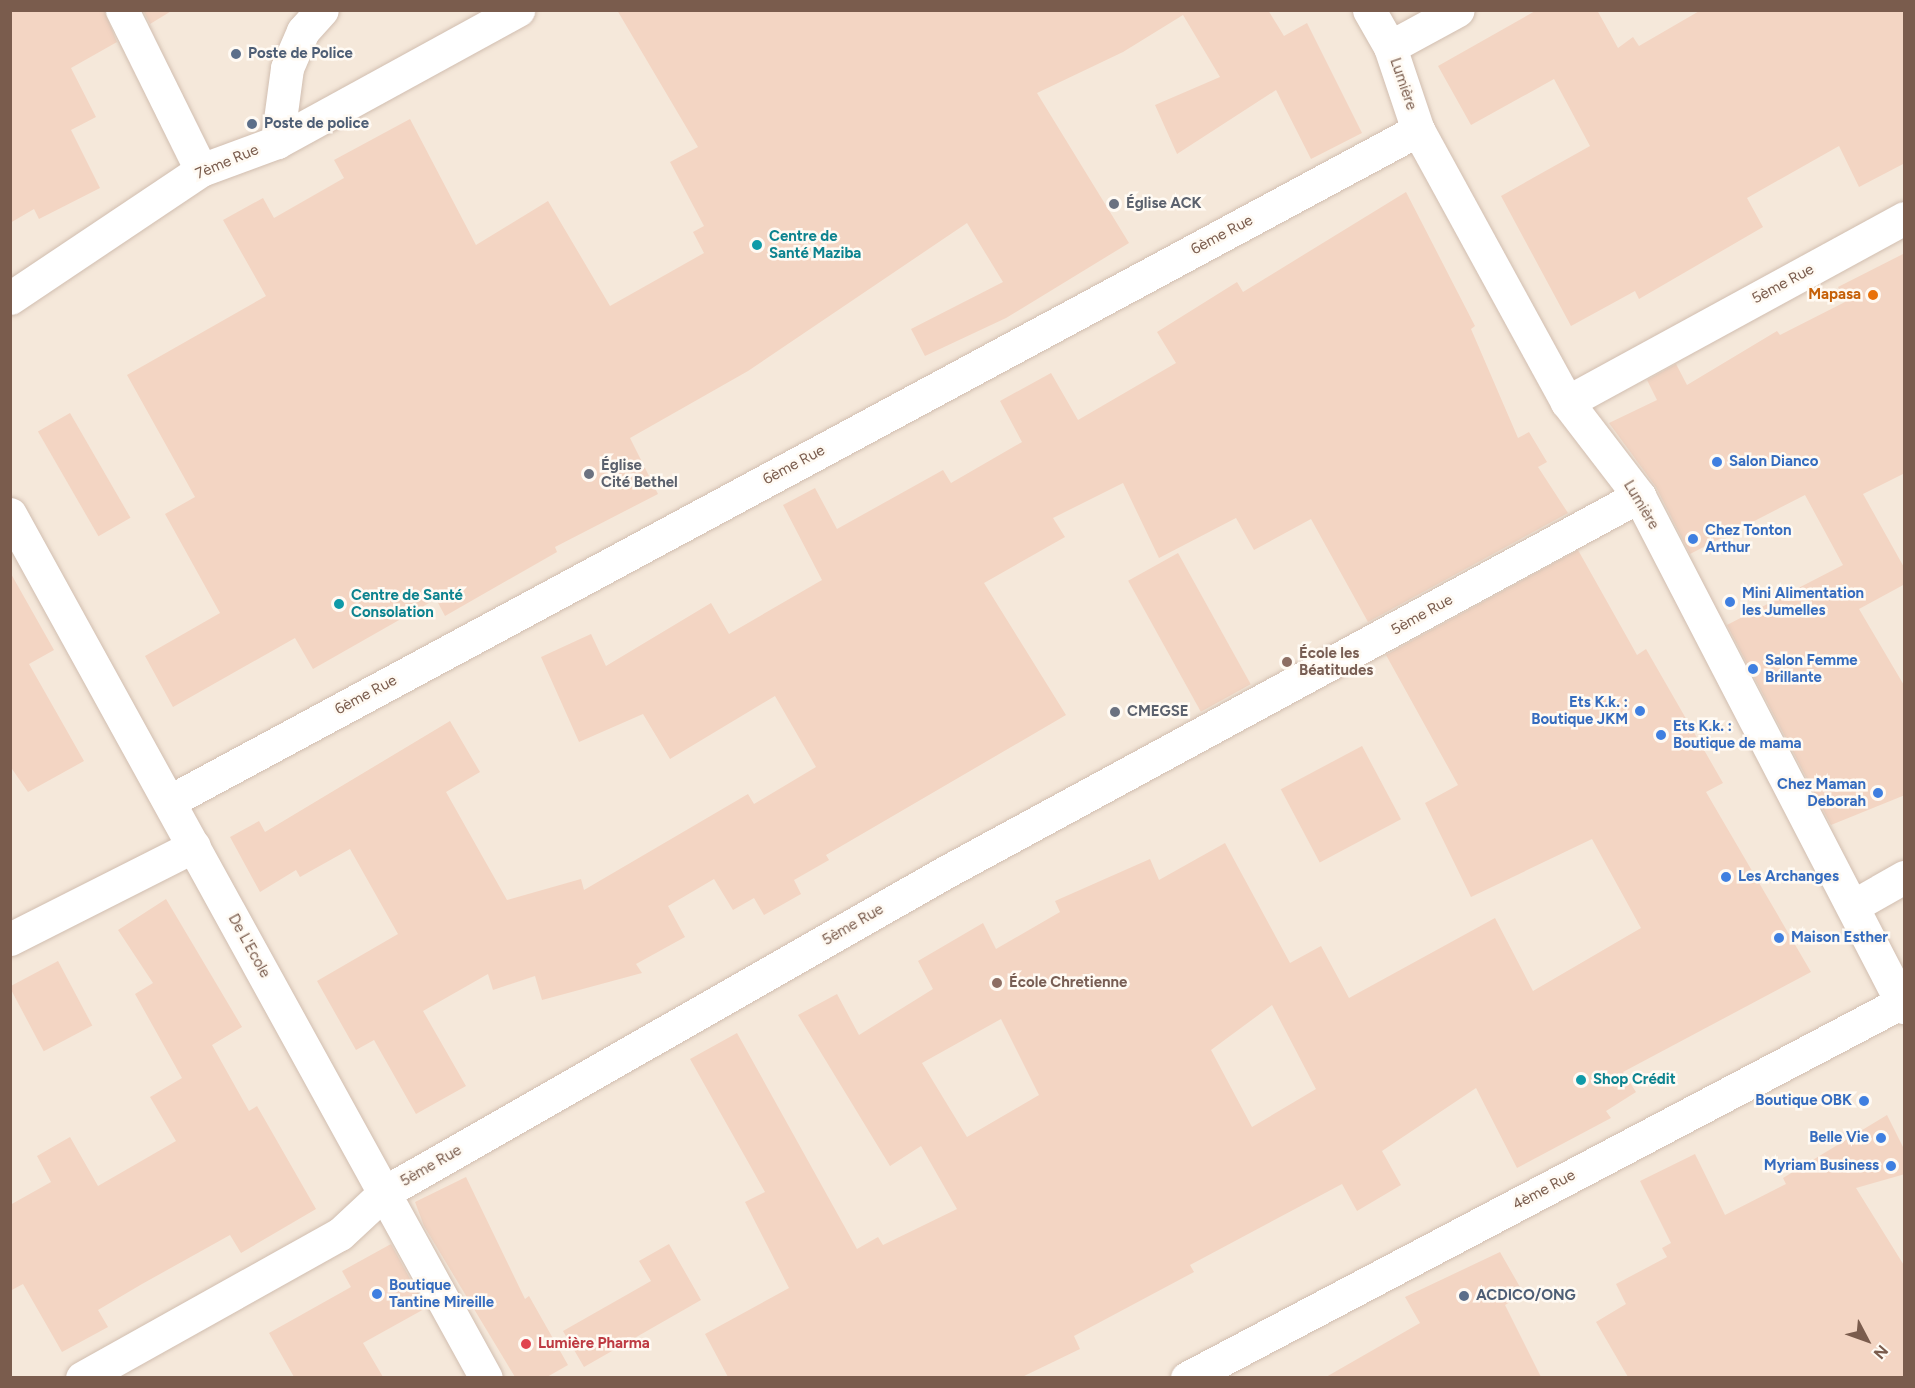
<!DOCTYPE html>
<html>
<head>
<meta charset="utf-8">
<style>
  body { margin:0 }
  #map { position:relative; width:1915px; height:1388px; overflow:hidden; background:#fdf6ec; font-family:Figtree,sans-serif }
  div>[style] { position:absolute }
  .residential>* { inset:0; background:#f5e8da; transform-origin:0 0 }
  .building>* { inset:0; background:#f3d5c3; transform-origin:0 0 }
  .roads { filter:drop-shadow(0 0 2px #d1beb0) drop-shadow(0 0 2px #d1beb0) }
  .minor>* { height:33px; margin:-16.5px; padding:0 16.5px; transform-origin:16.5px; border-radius:16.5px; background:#fff }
  .dots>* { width:16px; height:16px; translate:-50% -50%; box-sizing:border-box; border:3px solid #fffaf3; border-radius:50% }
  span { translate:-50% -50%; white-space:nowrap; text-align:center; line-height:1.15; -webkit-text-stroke:5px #fffaf3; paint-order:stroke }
  .service-label { font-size:15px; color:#4e5e75; font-weight:700 }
  .left { translate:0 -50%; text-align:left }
  .street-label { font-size:15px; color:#7a5c4d }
  .worship-label { font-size:15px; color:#5b616d; font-weight:700 }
  .culture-label { font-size:15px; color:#0d838f; font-weight:700 }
  .food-label { font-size:15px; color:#c56008; font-weight:700 }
  .right { translate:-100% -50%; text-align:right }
  .shop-label { font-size:15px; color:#366cbe; font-weight:700 }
  .education-label { font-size:15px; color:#785e54; font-weight:700 }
  .health-label { font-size:15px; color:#be3a42; font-weight:700 }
  .frame { position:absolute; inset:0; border:12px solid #7a5c4d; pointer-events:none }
  .north { position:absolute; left:1837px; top:1310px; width:60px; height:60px; -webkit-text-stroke:4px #fffaf3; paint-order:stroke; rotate:131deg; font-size:16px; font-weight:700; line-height:24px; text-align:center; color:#7a5c4d }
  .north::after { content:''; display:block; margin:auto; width:21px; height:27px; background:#7a5c4d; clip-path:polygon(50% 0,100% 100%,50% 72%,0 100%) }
</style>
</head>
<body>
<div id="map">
  <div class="residential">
    <div style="left:10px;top:11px;width:1894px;height:1366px"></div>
  </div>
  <div class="building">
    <div style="clip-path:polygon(10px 10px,104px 10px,117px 42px,71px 68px,96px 117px,71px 130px,100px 188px,39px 219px,34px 209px,10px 223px)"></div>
    <div style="clip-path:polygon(143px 10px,173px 10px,150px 24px)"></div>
    <div style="clip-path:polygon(617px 10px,1268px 10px,1284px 36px,1307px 23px,1362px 133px,1311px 159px,1276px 90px,1177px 154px,1155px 105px,1220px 77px,1183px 15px,1123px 52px,1037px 93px,1129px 243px,1006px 318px,925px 356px,911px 329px,1003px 282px,967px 223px,748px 371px,630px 438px,658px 494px,555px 547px,557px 552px,445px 616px,436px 599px,313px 669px,295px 638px,173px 707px,145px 656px,220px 613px,165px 514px,195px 497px,127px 375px,266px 296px,223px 220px,263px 198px,274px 218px,344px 178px,334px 160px,410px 119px,476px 245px,548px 201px,610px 306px,704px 253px,693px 232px,704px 226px,670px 162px,698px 147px)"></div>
    <div style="clip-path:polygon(1537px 10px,1597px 10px,1618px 48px,1633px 37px,1639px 46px,1701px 10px,1905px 10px,1905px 163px,1859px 187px,1839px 146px,1747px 198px,1763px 227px,1639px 299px,1635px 291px,1571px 326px,1501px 196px,1590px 146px,1554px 79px,1471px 125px,1438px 66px)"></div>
    <div style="clip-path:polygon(1406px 192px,1475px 326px,1471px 329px,1518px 438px,1529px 432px,1547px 462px,1538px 467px,1568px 513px,1368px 622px,1311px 519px,1254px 550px,1236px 518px,1159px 558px,1123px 483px,1053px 518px,1065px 537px,984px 583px,1066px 715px,826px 855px,829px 860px,794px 880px,801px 894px,764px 915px,754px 898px,733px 910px,714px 879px,668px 906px,685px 937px,636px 964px,642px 973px,542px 1000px,535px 976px,493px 990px,488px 974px,423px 1011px,466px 1086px,416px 1114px,374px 1040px,356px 1050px,317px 981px,398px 934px,350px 849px,300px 877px,296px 870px,260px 892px,230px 837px,259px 821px,265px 832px,450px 721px,480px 772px,446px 792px,507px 900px,581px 879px,584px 890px,748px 794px,754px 804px,816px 767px,775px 696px,670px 759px,643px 714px,579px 742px,541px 657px,591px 634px,606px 666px,711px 603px,729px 634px,822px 580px,783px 505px,815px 488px,837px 529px,943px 470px,951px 483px,1022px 442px,1000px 401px,1051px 373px,1078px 420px,1176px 363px,1157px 332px,1237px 282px,1243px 292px)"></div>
    <div style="clip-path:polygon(1905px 253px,1905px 473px,1863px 494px,1905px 569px,1905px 584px,1859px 609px,1905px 687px,1905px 795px,1831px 825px,1727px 625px,1843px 565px,1805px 495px,1690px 554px,1656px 487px,1609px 423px,1657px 400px,1647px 380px,1676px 364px,1687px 385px,1777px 331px,1780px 335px,1845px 302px,1838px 287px)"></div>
    <div style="left:70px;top:413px;width:121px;height:37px;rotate:60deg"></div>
    <div style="clip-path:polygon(evenodd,1578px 550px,1637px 655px,1646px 649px,1723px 783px,1706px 792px,1811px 972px,1623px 1072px,1636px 1092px,1606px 1111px,1611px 1118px,1517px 1168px,1476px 1088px,1382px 1151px,1401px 1185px,1357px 1211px,1342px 1184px,1190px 1265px,1194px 1272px,1074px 1336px,1080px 1349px,1022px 1377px,728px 1377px,705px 1334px,789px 1288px,745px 1202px,765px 1192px,690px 1059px,737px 1033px,857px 1249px,878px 1237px,883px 1245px,957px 1209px,921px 1146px,890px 1166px,798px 1015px,837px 994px,859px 1035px,933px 989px,918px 961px,983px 923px,996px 949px,1060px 912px,1055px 901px,1150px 859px,1159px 880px,1225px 843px,1290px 963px,1321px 946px,1349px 998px,1495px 918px,1533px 991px,1641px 928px,1592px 839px,1471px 897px,1425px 803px,1458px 785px,1386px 655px,1578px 550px,1272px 1005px,1316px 1089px,1252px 1127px,1211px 1050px,1272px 1005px,1578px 550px,1001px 1019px,1039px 1095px,967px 1137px,922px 1063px,1001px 1019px)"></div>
    <div style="left:1178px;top:553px;width:150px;height:57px;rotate:61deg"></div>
    <div style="clip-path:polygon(10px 572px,54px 650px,29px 664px,84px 761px,28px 792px,10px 766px)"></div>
    <div style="left:1362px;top:746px;width:83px;height:92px;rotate:62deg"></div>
    <div style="clip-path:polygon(166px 899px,242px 1027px,212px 1045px,249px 1111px,257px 1106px,316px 1209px,241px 1253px,230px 1235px,142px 1284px,98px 1310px,108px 1327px,62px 1352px,23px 1284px,10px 1291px,10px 1205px,51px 1182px,37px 1156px,70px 1137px,98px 1186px,176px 1141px,150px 1097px,182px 1078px,135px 994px,153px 983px,118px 930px)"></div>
    <div style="left:58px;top:961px;width:73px;height:55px;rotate:62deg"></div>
    <div style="clip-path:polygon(1887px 1115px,1905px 1151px,1905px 1174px,1856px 1188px,1905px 1267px,1905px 1377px,1628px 1377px,1596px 1322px,1626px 1304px,1616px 1284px,1667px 1257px,1662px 1248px,1671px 1243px,1640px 1181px,1695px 1154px,1725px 1215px,1786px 1184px,1783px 1178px)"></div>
    <div style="clip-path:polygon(466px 1177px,525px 1299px,529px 1296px,568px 1365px,547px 1377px,515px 1377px,424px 1226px,415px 1202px)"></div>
    <div style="clip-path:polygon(391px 1244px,426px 1308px,363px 1343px,383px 1377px,294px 1377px,269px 1333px,351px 1287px,342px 1271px)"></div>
    <div style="clip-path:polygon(669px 1244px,701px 1300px,584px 1367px,563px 1331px,651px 1281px,639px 1261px)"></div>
    <div style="clip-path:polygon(1500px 1252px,1524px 1294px,1505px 1305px,1541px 1377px,1326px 1377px,1420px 1323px,1405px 1297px)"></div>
  </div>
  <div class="roads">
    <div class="minor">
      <div style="left:122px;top:10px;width:178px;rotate:63.7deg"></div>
      <div style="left:1369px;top:10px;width:43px;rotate:60.4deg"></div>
      <div style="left:1390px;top:47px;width:88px;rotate:71.4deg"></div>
      <div style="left:1418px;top:130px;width:310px;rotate:61.3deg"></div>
      <div style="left:1567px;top:402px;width:118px;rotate:52.5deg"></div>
      <div style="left:1639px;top:496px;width:576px;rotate:62.59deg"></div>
      <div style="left:1390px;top:47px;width:77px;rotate:-28.6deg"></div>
      <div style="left:277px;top:142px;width:75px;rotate:-82.3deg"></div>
      <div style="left:287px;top:68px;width:40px;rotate:-66.6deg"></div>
      <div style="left:303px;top:31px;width:28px;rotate:-48deg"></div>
      <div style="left:10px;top:298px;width:230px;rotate:-33.8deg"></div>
      <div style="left:201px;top:170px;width:81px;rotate:-20.2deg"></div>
      <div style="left:277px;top:142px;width:275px;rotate:-28.7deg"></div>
      <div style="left:1567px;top:402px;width:384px;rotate:-28.6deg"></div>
      <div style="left:10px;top:514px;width:986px;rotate:61.15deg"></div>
      <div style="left:170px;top:801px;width:1417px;rotate:-28.27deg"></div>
      <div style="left:1853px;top:906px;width:59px;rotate:-29.6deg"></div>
      <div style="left:10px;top:939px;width:206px;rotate:-26.8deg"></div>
      <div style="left:82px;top:1378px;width:295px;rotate:-29.2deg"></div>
      <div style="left:340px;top:1234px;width:62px;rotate:-43deg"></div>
      <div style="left:385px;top:1192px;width:641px;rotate:-29.72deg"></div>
      <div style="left:942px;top:874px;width:793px;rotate:-28.47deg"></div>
      <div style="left:1187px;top:1378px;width:808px;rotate:-27.74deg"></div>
    </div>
  </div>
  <div class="dots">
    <div style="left:236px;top:54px;background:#5c6f8a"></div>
    <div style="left:252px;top:124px;background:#5c6f8a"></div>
    <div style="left:1114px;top:204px;background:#6b7280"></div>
    <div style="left:757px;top:245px;background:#0f9aa8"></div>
    <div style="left:1873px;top:295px;background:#e8710a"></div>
    <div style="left:1717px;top:462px;background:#3f7fe0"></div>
    <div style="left:589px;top:474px;background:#6b7280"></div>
    <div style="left:1693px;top:539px;background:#3f7fe0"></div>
    <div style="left:1730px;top:602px;background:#3f7fe0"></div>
    <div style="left:339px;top:604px;background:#0f9aa8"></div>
    <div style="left:1287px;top:662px;background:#8d6e63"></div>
    <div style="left:1753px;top:669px;background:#3f7fe0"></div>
    <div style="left:1640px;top:711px;background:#3f7fe0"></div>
    <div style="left:1115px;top:712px;background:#6b7280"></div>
    <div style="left:1661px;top:735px;background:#3f7fe0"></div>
    <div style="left:1878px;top:793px;background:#3f7fe0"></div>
    <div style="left:1726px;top:877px;background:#3f7fe0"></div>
    <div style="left:1779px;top:938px;background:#3f7fe0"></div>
    <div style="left:997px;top:983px;background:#8d6e63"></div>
    <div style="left:1581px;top:1080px;background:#0f9aa8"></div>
    <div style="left:1864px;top:1101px;background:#3f7fe0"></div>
    <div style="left:1881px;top:1138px;background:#3f7fe0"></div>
    <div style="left:1891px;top:1166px;background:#3f7fe0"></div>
    <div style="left:377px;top:1294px;background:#3f7fe0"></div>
    <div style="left:1464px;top:1296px;background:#5c6f8a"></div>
    <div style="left:526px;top:1344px;background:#e0444e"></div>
  </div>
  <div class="service-label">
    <span class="left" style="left:248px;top:54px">Poste de Police</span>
    <span class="left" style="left:264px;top:124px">Poste de police</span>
    <span class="left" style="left:1476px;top:1296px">ACDICO/ONG</span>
  </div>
  <div class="street-label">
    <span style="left:1403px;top:84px;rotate:71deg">Lumière</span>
    <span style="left:227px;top:162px;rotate:-23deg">7ème Rue</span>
    <span style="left:1222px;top:235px;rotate:-28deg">6ème Rue</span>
    <span style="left:1783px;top:284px;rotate:-28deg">5ème Rue</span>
    <span style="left:794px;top:465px;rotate:-28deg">6ème Rue</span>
    <span style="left:1641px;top:505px;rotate:59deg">Lumière</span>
    <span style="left:1422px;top:615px;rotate:-29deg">5ème Rue</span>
    <span style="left:366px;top:695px;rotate:-28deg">6ème Rue</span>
    <span style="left:853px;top:925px;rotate:-30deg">5ème Rue</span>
    <span style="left:249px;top:946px;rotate:61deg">De L'Ecole</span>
    <span style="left:431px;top:1166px;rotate:-30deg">5ème Rue</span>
    <span style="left:1544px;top:1190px;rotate:-28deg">4ème Rue</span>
  </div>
  <div class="worship-label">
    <span class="left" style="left:1126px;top:204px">Église ACK</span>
    <span class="left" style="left:601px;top:474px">Église<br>Cité Bethel</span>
    <span class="left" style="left:1127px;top:712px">CMEGSE</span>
  </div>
  <div class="culture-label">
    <span class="left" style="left:769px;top:245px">Centre de<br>Santé Maziba</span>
    <span class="left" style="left:351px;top:604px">Centre de Santé<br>Consolation</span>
    <span class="left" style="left:1593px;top:1080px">Shop Crédit</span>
  </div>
  <div class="food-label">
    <span class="right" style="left:1861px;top:295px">Mapasa</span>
  </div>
  <div class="shop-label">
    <span class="left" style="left:1729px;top:462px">Salon Dianco</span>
    <span class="left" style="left:1705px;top:539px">Chez Tonton<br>Arthur</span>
    <span class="left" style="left:1742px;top:602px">Mini Alimentation<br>les Jumelles</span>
    <span class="left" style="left:1765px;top:669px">Salon Femme<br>Brillante</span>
    <span class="right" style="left:1628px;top:711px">Ets K.k. :<br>Boutique JKM</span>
    <span class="left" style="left:1673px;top:735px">Ets K.k. :<br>Boutique de mama</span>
    <span class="right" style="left:1866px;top:793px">Chez Maman<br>Deborah</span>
    <span class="left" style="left:1738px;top:877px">Les Archanges</span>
    <span class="left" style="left:1791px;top:938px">Maison Esther</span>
    <span class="right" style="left:1852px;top:1101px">Boutique OBK</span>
    <span class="right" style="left:1869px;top:1138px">Belle Vie</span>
    <span class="right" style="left:1879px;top:1166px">Myriam Business</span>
    <span class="left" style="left:389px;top:1294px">Boutique<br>Tantine Mireille</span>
  </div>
  <div class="education-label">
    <span class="left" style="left:1299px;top:662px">École les<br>Béatitudes</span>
    <span class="left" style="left:1009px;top:983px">École Chretienne</span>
  </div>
  <div class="health-label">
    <span class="left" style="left:538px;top:1344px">Lumière Pharma</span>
  </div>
  <div class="frame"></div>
  <div class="north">N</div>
</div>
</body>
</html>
